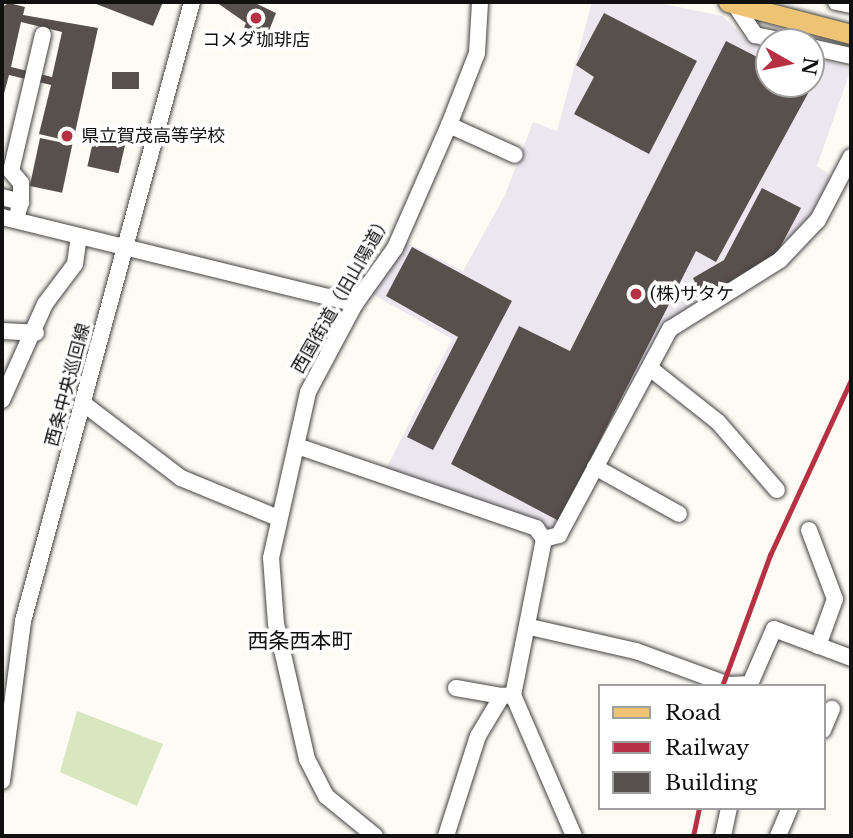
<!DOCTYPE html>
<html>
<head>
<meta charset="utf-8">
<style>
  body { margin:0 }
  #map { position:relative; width:853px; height:838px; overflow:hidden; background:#fefbf4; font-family:"Libre Baskerville","Noto Sans JP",serif }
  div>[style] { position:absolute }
  .industrial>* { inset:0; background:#ece6ee }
  .green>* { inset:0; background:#d8e7bf }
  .building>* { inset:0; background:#58504d; transform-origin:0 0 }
  .roads { filter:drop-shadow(0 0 2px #434343) drop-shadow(0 0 2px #434343) }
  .minor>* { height:16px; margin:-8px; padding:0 8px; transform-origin:8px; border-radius:8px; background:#fff }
  .major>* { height:19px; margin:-9.5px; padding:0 9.5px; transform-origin:9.5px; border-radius:9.5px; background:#eec474 }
  .rail>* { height:5px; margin:-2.5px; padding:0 2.5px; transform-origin:2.5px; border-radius:2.5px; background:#b73145 }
  .dots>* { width:19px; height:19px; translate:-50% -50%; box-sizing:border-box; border:4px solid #fff; border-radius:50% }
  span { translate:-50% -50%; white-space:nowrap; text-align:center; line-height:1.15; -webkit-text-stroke:7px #fff; paint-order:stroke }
  .poi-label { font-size:18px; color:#101010 }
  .left { translate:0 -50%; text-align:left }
  .street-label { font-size:18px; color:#101010 }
  .quarter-label { font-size:21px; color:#101010 }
  .frame { position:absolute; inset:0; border:4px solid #101010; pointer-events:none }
  .legend { position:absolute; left:598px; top:684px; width:228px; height:126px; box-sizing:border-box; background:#fff; border:2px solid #9f9f9f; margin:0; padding:9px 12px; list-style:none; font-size:21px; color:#101010 }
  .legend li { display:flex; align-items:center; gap:14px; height:35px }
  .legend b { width:35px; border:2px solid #9f9f9f }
  .north { position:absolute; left:755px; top:28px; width:70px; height:70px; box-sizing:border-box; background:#fff; border:2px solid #9f9f9f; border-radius:50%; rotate:99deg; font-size:19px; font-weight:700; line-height:28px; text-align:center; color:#101010 }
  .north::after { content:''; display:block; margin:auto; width:24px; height:32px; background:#b73145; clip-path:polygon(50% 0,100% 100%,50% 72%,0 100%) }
</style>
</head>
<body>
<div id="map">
  <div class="industrial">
    <div style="clip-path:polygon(592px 2px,654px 2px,722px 16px,747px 40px,769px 45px,769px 84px,811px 84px,811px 55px,851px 69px,817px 166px,833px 177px,809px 221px,777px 258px,667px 323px,645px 369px,619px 398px,552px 530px,386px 469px,452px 339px,372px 294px,405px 242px,463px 271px,505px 195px,533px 122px,557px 131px)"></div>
  </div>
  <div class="green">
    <div style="clip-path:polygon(77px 711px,163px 744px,137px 806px,60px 772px)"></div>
  </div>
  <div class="building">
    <div style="clip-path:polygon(91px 2px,163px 2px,153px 26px)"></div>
    <div style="clip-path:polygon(216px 2px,253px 2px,276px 13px,265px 41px,242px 32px,246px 23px)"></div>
    <div style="clip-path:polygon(evenodd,9px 3px,25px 7px,23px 15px,98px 28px,73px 142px,39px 134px,51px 85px,9px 75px,2px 101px,2px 7px,9px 3px,21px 22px,62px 32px,52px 77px,11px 67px,21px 22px)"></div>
    <div style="clip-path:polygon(604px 13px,697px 61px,649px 154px,574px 114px,594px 77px,576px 65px)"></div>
    <div style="clip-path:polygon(726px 41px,769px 63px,769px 84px,812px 86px,716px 262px,696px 251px,559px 521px,451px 464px,519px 326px,570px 351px)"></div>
    <div style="left:112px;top:72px;width:27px;height:17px"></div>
    <div style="left:95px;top:133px;width:32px;height:34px;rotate:13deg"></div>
    <div style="left:40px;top:138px;width:33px;height:49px;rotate:12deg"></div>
    <div style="clip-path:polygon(762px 188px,801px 208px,774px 259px,703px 299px,693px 278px,724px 260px)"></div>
    <div style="clip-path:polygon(412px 247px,512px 301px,433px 450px,407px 437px,458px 337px,386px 296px)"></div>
  </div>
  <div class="roads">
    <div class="minor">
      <div style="left:733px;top:2px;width:40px;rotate:56deg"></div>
      <div style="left:755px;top:35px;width:33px;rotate:12deg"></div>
      <div style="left:836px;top:2px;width:15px;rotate:11deg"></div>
      <div style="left:811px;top:47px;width:41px;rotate:12.7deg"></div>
      <div style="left:449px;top:125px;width:72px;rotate:24.4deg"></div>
      <div style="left:2px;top:197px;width:20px;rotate:15deg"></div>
      <div style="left:21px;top:202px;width:10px;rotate:107deg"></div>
      <div style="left:21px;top:202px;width:19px;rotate:-90deg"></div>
      <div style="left:21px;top:183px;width:16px;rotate:-130deg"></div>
      <div style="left:11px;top:171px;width:140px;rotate:-76.8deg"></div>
      <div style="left:2px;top:217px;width:364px;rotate:13.8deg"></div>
      <div style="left:2px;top:331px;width:34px;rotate:3deg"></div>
      <div style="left:651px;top:369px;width:85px;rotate:38.3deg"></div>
      <div style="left:718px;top:422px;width:90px;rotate:49.1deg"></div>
      <div style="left:2px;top:400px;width:105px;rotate:-65.9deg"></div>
      <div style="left:45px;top:304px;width:50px;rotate:-53.1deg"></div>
      <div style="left:75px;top:264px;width:28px;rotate:-82deg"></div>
      <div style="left:84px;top:404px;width:122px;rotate:37.3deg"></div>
      <div style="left:181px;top:478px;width:105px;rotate:22.4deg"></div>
      <div style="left:297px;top:446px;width:253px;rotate:18.9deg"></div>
      <div style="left:536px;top:528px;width:14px;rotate:54deg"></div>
      <div style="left:544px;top:539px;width:159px;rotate:101.2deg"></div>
      <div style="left:513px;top:695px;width:154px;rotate:66.6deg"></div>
      <div style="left:595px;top:467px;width:96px;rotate:29.2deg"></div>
      <div style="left:809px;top:530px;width:74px;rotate:69.4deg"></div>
      <div style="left:835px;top:599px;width:50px;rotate:109.9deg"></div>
      <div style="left:544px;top:539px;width:16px;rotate:-15deg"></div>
      <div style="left:559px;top:535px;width:234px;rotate:-61.7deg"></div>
      <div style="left:670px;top:329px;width:130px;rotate:-32.1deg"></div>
      <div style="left:780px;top:260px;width:55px;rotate:-46.5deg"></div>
      <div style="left:818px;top:220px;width:71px;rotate:-62.4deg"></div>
      <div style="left:530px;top:627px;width:109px;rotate:12.8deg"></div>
      <div style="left:636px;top:651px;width:99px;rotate:20.1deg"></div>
      <div style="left:729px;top:685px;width:21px;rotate:-3deg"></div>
      <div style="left:750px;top:684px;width:60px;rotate:-66.4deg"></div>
      <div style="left:774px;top:629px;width:82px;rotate:20.6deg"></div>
      <div style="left:456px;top:688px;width:47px;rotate:9.9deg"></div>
      <div style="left:823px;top:730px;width:23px;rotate:-67deg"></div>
      <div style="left:2px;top:781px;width:161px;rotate:-82.5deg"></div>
      <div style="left:23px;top:621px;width:642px;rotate:-74.73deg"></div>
      <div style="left:375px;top:836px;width:63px;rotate:-140.8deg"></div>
      <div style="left:326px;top:796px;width:42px;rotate:-117.2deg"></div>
      <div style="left:307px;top:759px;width:139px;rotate:-102.9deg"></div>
      <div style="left:276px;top:624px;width:66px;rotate:-94.3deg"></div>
      <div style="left:271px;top:558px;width:170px;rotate:-77.4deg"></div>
      <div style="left:308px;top:392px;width:100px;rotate:-61.9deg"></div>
      <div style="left:355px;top:304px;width:69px;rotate:-54.5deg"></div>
      <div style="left:395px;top:248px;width:134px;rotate:-66.3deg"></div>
      <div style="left:449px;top:125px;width:77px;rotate:-68.7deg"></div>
      <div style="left:477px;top:53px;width:51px;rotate:-86.6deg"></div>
      <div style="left:446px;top:836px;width:105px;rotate:-72.3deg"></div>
      <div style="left:478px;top:736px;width:47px;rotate:-59deg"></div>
      <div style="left:502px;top:696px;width:11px;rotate:-5deg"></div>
      <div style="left:723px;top:836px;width:29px;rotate:-78deg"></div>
      <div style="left:778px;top:836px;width:30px;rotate:-67deg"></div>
    </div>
    <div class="major">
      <div style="left:728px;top:2px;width:127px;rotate:14.6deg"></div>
    </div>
  </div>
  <div class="rail">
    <div style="left:722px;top:686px;width:140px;rotate:-69.9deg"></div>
    <div style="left:770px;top:555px;width:193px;rotate:-65.2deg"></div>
    <div style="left:693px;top:836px;width:29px;rotate:-78deg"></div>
  </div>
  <div class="dots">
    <div style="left:256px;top:18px;background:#b73145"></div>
    <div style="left:67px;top:136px;background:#b73145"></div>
    <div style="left:636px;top:294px;background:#b73145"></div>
  </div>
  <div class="poi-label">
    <span style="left:256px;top:40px">コメダ珈琲店</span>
    <span class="left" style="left:81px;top:136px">県立賀茂高等学校</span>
    <span class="left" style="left:650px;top:294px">(株)サタケ</span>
  </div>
  <div class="street-label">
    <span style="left:342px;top:294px;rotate:-60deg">西国街道（旧山陽道）</span>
    <span style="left:68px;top:385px;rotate:-75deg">西条中央巡回線</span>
  </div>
  <div class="quarter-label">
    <span style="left:300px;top:641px">西条西本町</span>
  </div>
  <div class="frame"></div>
  <ul class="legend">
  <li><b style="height:9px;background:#eec474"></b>Road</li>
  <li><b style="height:9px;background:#b73145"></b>Railway</li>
  <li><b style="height:19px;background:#58504d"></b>Building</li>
  </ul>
  <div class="north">N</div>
</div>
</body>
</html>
